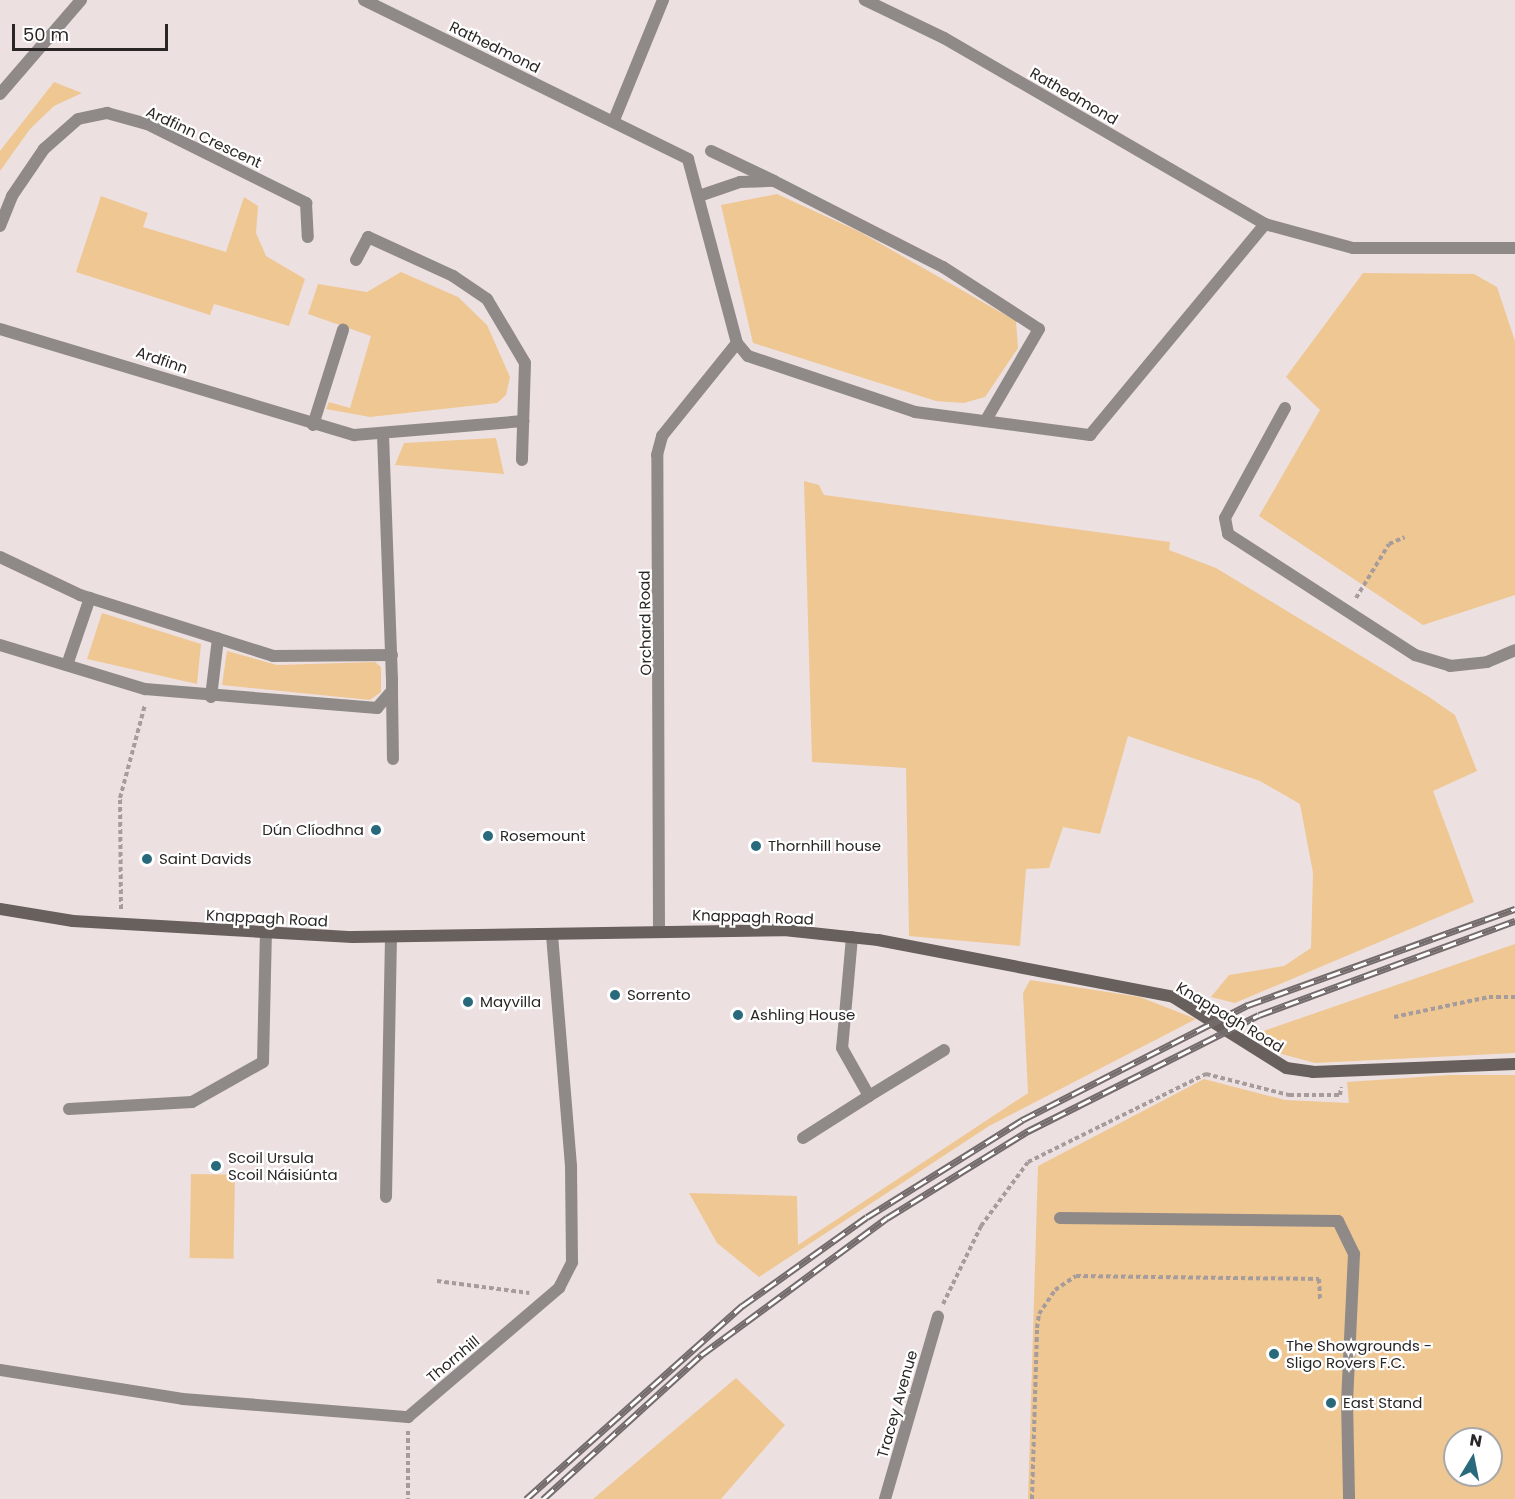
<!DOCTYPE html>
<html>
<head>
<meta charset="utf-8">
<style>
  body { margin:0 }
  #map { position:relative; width:1515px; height:1499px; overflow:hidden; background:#ede0e1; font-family:Poppins,sans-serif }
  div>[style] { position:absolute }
  .green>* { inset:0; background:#efc793; transform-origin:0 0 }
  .path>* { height:4px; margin-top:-2px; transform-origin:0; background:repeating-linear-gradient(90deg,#a69c9c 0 4.5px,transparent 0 7.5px) }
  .lane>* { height:12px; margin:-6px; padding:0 6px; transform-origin:6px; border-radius:6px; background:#8f8a88 }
  .street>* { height:12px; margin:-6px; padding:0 6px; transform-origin:6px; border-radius:6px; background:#8f8a88 }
  .secondary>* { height:12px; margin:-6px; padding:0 6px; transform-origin:6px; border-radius:6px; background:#67605d }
  .rail>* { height:7px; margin-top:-3.5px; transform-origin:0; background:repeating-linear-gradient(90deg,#fff 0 14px,#746c6c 0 28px); box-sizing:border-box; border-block:2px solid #746c6c }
  .dots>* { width:16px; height:16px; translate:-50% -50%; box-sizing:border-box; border:3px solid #fff; border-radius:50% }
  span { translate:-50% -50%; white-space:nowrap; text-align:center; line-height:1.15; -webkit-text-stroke:4.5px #fff; paint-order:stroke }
  .street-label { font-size:15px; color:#2b2626 }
  .poi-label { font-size:15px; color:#2b2626 }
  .right { translate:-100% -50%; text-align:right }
  .left { translate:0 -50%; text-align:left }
  .north { position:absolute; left:1443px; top:1427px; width:60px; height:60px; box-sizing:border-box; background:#fff; border:2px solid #aaa8a8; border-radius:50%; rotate:10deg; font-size:16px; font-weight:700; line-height:24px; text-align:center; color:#2b2626 }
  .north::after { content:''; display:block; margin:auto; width:21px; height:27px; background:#28697c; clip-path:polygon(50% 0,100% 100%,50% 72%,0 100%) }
  .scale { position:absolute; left:12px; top:24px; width:156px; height:27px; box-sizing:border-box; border:3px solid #2b2626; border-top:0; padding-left:8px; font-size:18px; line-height:21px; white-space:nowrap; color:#2b2626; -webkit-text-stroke:4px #fff; paint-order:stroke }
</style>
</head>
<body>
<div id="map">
  <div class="green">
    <div style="clip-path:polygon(54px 82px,82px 93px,54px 106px,30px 129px,0 171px,0 151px)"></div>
    <div style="clip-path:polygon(777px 194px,860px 232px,1016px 321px,1018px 348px,985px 397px,964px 403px,936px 401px,753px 343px,721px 205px)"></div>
    <div style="clip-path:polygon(101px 196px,148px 213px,143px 227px,226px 252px,244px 197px,258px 206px,256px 233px,266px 256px,305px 279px,289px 326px,214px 304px,210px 315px,76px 272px)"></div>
    <div style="clip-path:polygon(401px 272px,458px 297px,487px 325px,510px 377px,506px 395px,497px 403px,370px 417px,326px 409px,329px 402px,350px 408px,371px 336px,308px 314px,318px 284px,367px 292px)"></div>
    <div style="clip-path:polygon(1363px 273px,1474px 274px,1497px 287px,1515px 341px,1515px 595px,1423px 625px,1259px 516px,1320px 410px,1286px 377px)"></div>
    <div style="clip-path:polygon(496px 438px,504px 474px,395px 465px,404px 443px)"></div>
    <div style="clip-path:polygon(804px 481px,819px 485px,824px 495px,1170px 542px,1169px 550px,1216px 568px,1429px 697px,1455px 715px,1477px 771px,1433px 791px,1474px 902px,1235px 1003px,1211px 997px,1229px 975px,1284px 966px,1311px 948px,1313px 873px,1300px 804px,1260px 781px,1128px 736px,1100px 834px,1063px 827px,1049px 868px,1026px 869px,1020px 946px,909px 936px,906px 768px,812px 762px)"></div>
    <div style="clip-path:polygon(102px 613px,201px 644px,197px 684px,87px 659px)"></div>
    <div style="clip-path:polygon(227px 651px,277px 665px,375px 662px,381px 667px,381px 692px,370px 700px,222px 685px)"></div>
    <div style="clip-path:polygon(1515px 944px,1515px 1053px,1315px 1063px,1278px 1053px,1249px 1036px)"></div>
    <div style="clip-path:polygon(1030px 980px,1140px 997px,1196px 1019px,989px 1126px,759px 1277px,717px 1243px,689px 1193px,797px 1196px,798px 1245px,1028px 1093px,1023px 993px)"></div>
    <div style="clip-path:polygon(evenodd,1449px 1075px,1515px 1075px,1515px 1499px,1028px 1499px,1038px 1166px,1204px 1079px,1285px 1100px,1349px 1103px,1347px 1082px,1449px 1075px,1455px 1439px,1491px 1439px,1491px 1475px,1455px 1475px,1455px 1439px)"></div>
    <div style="left:191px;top:1174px;width:44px;height:84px;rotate:1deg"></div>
    <div style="clip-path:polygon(736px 1378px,785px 1425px,721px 1499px,593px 1499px)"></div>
  </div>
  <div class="path">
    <div style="left:1356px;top:598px;width:63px;rotate:-58.6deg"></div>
    <div style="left:1389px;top:544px;width:17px;rotate:-24deg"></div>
    <div style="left:121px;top:909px;width:111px;rotate:-90.5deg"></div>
    <div style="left:120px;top:798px;width:96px;rotate:-75deg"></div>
    <div style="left:1394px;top:1017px;width:97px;rotate:-11.9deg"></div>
    <div style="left:1489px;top:997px;width:26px"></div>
    <div style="left:437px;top:1281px;width:93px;rotate:7.4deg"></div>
    <div style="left:943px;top:1304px;width:87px;rotate:-64deg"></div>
    <div style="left:981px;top:1226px;width:79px;rotate:-53.7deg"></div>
    <div style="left:1028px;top:1162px;width:199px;rotate:-26.3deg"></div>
    <div style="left:1206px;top:1074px;width:86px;rotate:14.2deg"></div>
    <div style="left:1289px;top:1095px;width:51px"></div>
    <div style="left:1340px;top:1095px;width:8px;rotate:-83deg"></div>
    <div style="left:408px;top:1431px;width:68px;rotate:90deg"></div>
    <div style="left:1032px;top:1499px;width:171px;rotate:-88.3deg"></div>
    <div style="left:1037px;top:1328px;width:14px;rotate:-82deg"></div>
    <div style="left:1039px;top:1314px;width:29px;rotate:-56deg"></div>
    <div style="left:1055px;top:1290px;width:25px;rotate:-34deg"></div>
    <div style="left:1076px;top:1276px;width:243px;rotate:0.7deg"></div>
    <div style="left:1319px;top:1279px;width:21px;rotate:87deg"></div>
  </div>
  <div class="lane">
    <div style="left:0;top:94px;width:124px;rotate:-49.2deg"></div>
    <div style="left:1285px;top:408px;width:125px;rotate:118.6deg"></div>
    <div style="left:1225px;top:518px;width:16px;rotate:79deg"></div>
    <div style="left:1228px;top:534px;width:223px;rotate:32.9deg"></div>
    <div style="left:1415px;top:655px;width:37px;rotate:17deg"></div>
    <div style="left:1450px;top:666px;width:37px;rotate:-6deg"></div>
    <div style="left:1487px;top:662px;width:30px;rotate:-23deg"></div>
    <div style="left:69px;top:1109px;width:123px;rotate:-3.3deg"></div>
    <div style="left:192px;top:1102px;width:81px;rotate:-29.4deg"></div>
    <div style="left:263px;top:1062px;width:129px;rotate:-88.7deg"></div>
    <div style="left:386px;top:1197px;width:260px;rotate:-88.9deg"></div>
    <div style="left:1060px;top:1218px;width:278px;rotate:0.6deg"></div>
    <div style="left:1338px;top:1221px;width:37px;rotate:64deg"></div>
    <div style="left:1354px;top:1254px;width:147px;rotate:92.7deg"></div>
    <div style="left:1347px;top:1401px;width:98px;rotate:88.8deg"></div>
  </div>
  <div class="street">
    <div style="left:364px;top:0;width:361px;rotate:26.1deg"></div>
    <div style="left:688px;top:159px;width:190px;rotate:75.1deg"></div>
    <div style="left:737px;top:343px;width:17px;rotate:50deg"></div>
    <div style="left:748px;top:356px;width:176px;rotate:18.5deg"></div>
    <div style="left:915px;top:412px;width:177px;rotate:7.5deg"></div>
    <div style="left:1090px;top:435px;width:274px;rotate:-50.3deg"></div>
    <div style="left:1265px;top:224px;width:371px;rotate:-149.9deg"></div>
    <div style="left:944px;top:38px;width:88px;rotate:-154.3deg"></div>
    <div style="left:614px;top:120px;width:130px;rotate:-67.8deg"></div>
    <div style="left:711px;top:151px;width:68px;rotate:25.4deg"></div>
    <div style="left:699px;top:196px;width:43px;rotate:-18.9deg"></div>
    <div style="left:740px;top:182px;width:34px;rotate:-2deg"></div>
    <div style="left:774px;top:181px;width:190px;rotate:27deg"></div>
    <div style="left:943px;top:267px;width:114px;rotate:32.9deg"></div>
    <div style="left:1039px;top:329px;width:105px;rotate:120.2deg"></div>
    <div style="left:1265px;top:224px;width:91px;rotate:15.3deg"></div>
    <div style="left:1353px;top:248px;width:162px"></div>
    <div style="left:0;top:226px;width:32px;rotate:-68deg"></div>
    <div style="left:12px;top:196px;width:57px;rotate:-55.8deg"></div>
    <div style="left:44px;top:149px;width:45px;rotate:-41.4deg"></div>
    <div style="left:78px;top:119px;width:30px;rotate:-12deg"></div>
    <div style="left:107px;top:113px;width:41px;rotate:15.4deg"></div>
    <div style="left:147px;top:124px;width:178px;rotate:26.4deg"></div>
    <div style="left:306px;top:203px;width:34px;rotate:87deg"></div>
    <div style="left:356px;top:260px;width:26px;rotate:-62deg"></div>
    <div style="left:368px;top:237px;width:94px;rotate:24.6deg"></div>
    <div style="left:453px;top:276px;width:41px;rotate:34.1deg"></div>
    <div style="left:487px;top:299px;width:74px;rotate:59.3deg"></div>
    <div style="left:525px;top:363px;width:97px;rotate:91.8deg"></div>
    <div style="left:0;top:329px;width:370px;rotate:16.7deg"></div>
    <div style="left:354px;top:435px;width:170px;rotate:-4.7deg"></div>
    <div style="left:313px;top:425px;width:100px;rotate:-72.5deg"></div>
    <div style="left:0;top:557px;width:89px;rotate:25.4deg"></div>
    <div style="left:80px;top:595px;width:202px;rotate:17.5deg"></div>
    <div style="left:273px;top:656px;width:119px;rotate:-0.5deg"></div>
    <div style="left:0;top:645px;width:152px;rotate:16.9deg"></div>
    <div style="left:145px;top:689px;width:233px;rotate:4.7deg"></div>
    <div style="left:377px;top:708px;width:23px;rotate:-49deg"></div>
    <div style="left:392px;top:691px;width:11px;rotate:-90deg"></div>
    <div style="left:392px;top:680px;width:245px;rotate:-92.1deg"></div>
    <div style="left:67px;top:665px;width:71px;rotate:-71.1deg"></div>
    <div style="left:392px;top:691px;width:68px;rotate:89.2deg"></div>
    <div style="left:211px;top:697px;width:59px;rotate:-83.2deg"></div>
    <div style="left:659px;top:930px;width:475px;rotate:-90.2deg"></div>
    <div style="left:657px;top:455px;width:20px;rotate:-75deg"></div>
    <div style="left:662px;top:436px;width:119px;rotate:-51.1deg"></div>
    <div style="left:852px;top:937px;width:111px;rotate:95.1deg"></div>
    <div style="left:842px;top:1048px;width:55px;rotate:60.6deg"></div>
    <div style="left:869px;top:1096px;width:88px;rotate:-31.5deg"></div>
    <div style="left:803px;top:1138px;width:78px;rotate:-32.5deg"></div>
    <div style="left:0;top:1370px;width:185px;rotate:9deg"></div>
    <div style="left:183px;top:1399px;width:226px;rotate:4.6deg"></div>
    <div style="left:408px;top:1417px;width:199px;rotate:-40.5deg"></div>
    <div style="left:559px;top:1288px;width:29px;rotate:-63deg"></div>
    <div style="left:572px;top:1262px;width:96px;rotate:-90.6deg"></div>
    <div style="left:571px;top:1166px;width:232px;rotate:-94.7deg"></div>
    <div style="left:885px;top:1499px;width:190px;rotate:-73.8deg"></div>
  </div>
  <div class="secondary">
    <div style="left:0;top:909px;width:74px;rotate:9.3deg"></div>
    <div style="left:73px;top:921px;width:280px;rotate:3.3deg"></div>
    <div style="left:353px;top:937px;width:431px;rotate:-0.9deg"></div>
    <div style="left:784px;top:930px;width:95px;rotate:6.1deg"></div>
    <div style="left:878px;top:940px;width:300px;rotate:10.9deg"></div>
    <div style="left:1173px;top:997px;width:133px;rotate:32.1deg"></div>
    <div style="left:1286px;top:1068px;width:27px;rotate:8deg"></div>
    <div style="left:1313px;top:1072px;width:202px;rotate:-2.3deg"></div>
  </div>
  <div class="rail">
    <div style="left:526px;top:1499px;width:290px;rotate:-41.8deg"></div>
    <div style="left:742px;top:1306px;width:153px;rotate:-35.5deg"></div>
    <div style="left:867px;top:1217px;width:183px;rotate:-32deg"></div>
    <div style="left:1022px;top:1120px;width:254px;rotate:-27deg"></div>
    <div style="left:1248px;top:1005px;width:284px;rotate:-19.8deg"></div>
    <div style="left:543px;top:1499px;width:214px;rotate:-42.3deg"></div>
    <div style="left:701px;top:1355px;width:231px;rotate:-36.4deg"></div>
    <div style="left:887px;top:1218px;width:166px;rotate:-31.7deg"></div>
    <div style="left:1028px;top:1131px;width:258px;rotate:-26.7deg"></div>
    <div style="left:1259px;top:1015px;width:273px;rotate:-20.2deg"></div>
  </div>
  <div class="dots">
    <div style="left:376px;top:830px;background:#28697c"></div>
    <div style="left:488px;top:836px;background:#28697c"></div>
    <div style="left:756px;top:846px;background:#28697c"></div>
    <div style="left:147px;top:859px;background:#28697c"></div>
    <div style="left:615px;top:995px;background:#28697c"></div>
    <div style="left:468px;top:1002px;background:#28697c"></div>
    <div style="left:738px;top:1015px;background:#28697c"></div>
    <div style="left:216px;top:1166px;background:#28697c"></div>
    <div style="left:1274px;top:1354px;background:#28697c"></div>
    <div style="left:1331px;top:1403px;background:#28697c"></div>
  </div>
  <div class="street-label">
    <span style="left:495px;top:47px;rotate:26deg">Rathedmond</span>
    <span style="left:1074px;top:96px;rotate:30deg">Rathedmond</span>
    <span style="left:204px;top:137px;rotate:25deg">Ardfinn Crescent</span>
    <span style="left:162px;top:360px;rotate:19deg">Ardfinn</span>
    <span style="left:645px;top:623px;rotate:-91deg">Orchard Road</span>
    <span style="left:753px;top:917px;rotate:2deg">Knappagh Road</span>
    <span style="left:267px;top:918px;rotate:3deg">Knappagh Road</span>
    <span style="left:1230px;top:1017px;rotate:31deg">Knappagh Road</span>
    <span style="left:453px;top:1359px;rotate:-40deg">Thornhill</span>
    <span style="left:897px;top:1404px;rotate:-74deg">Tracey Avenue</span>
  </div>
  <div class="poi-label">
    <span class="right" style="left:364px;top:830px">Dún Clíodhna</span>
    <span class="left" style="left:500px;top:836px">Rosemount</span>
    <span class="left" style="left:768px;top:846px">Thornhill house</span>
    <span class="left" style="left:159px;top:859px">Saint Davids</span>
    <span class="left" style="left:627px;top:995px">Sorrento</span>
    <span class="left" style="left:480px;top:1002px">Mayvilla</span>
    <span class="left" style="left:750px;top:1015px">Ashling House</span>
    <span class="left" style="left:228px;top:1166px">Scoil Ursula<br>Scoil Náisiúnta</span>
    <span class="left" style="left:1286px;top:1354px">The Showgrounds -<br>Sligo Rovers F.C.</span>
    <span class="left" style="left:1343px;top:1403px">East Stand</span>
  </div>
  <div class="north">N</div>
  <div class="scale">50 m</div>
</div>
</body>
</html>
